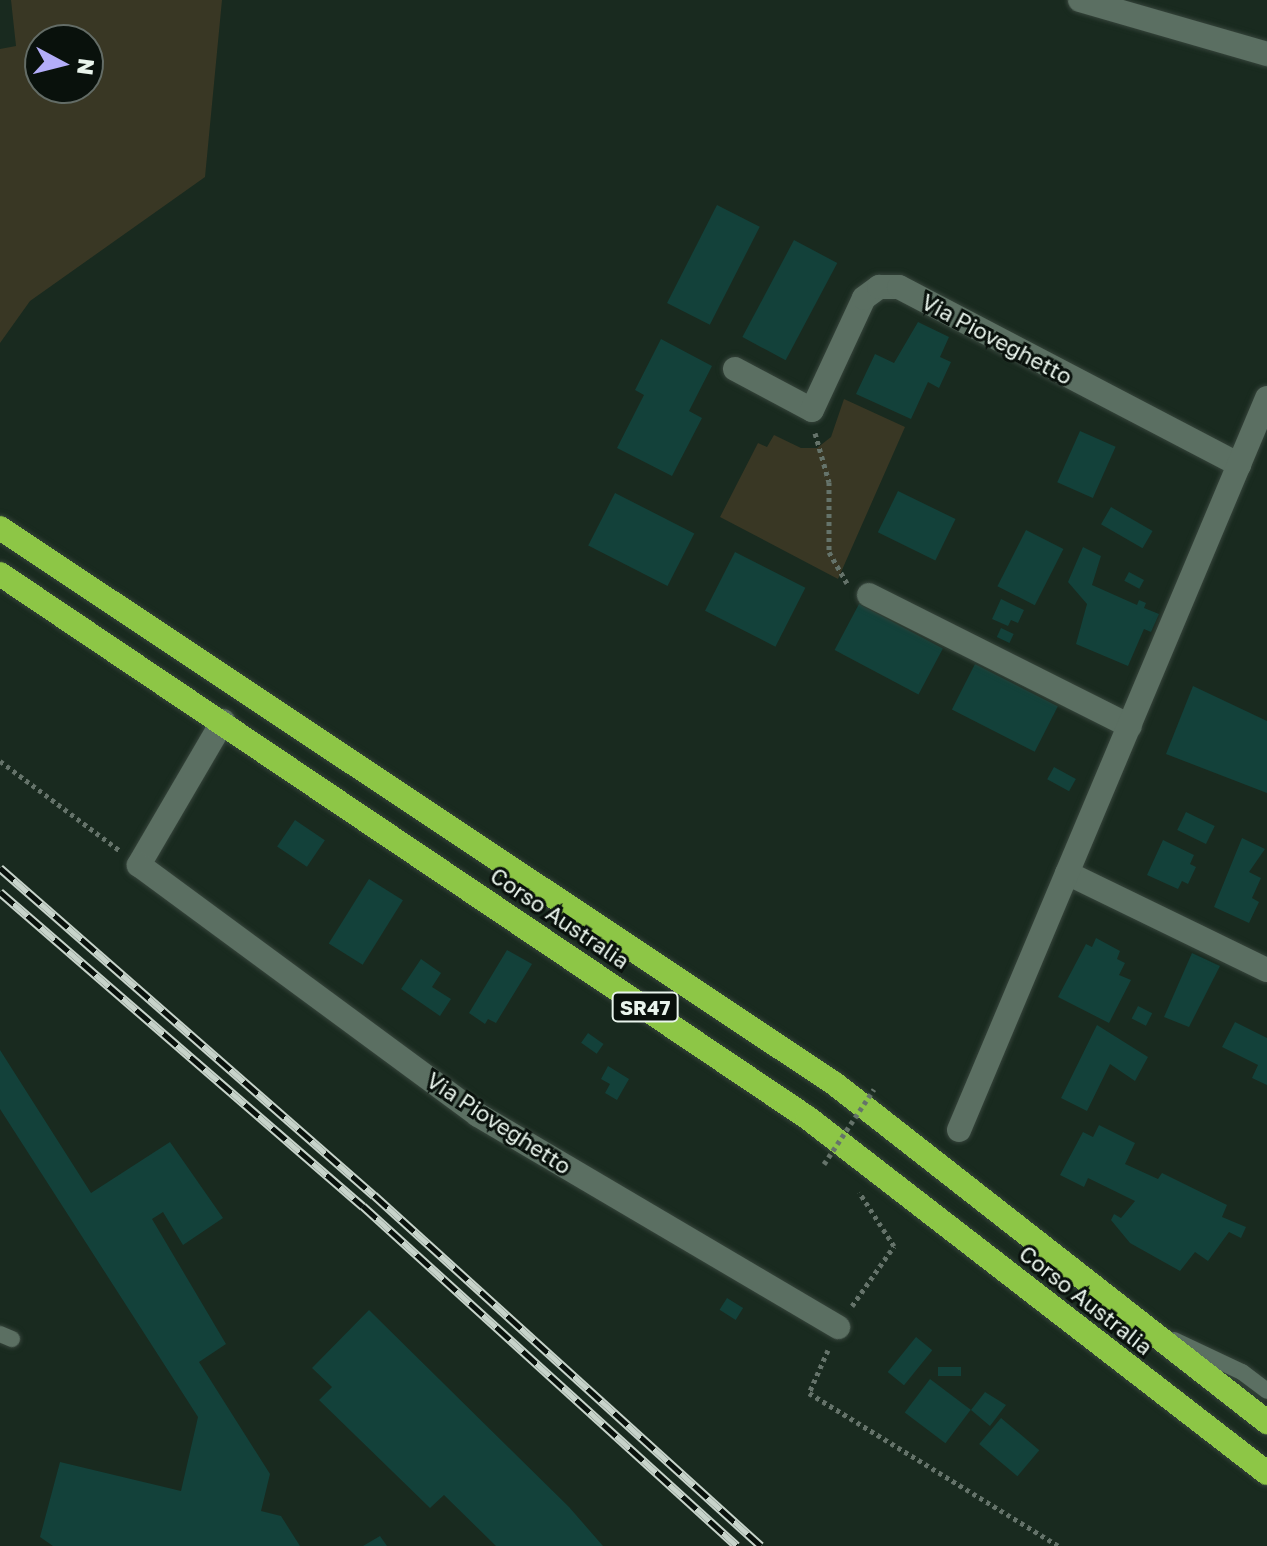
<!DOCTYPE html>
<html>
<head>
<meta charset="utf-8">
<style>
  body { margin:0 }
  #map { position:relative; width:1267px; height:1546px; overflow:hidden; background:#192a1f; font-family:"Golos Text",sans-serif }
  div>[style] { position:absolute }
  .green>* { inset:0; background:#393724 }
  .building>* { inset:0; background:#13413a; transform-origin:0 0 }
  .path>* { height:5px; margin-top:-2.5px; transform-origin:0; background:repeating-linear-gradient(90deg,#65736a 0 4px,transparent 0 8px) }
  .roads { filter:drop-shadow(0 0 2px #36443b) drop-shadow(0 0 2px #36443b) }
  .lane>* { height:16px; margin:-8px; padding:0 8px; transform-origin:8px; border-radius:8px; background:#5b6f62 }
  .street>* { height:24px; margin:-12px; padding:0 12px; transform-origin:12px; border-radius:12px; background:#5b6f62 }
  .highway>* { height:24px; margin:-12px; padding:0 12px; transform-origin:12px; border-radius:12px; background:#8dc646 }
  .rail>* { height:9px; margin-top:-4.5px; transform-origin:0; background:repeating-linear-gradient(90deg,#09110c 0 18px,#c7d3ca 0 36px); box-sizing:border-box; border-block:2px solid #c7d3ca }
  .path-bridge>* { height:5px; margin-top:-2.5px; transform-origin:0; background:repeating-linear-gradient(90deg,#65736a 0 4px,transparent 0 8px) }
  span { translate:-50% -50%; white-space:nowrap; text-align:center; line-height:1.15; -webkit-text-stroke:6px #09110c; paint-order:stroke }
  .shield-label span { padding:2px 6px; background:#09110c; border:2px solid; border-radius:6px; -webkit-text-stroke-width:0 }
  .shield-label { font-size:20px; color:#e9f4ec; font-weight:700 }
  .street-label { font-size:22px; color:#e9f4ec }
  .north { position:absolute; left:24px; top:24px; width:80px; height:80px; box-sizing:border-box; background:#09110c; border:2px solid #636c66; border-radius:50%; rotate:97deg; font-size:22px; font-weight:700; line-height:32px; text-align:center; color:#e9f4ec }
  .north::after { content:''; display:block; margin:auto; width:28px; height:36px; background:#b3adf9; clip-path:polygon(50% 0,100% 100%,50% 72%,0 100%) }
</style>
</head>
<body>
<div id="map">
  <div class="green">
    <div style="clip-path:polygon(evenodd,11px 0,222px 0,205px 177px,30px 301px,0 343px,0 49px,16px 46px,11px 0,88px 40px,88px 88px,40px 88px,40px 40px,88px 40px)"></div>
    <div style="clip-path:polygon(844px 399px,905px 427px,838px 579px,720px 517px,758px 443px,767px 447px,774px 435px,801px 448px,817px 448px,831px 437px)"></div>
  </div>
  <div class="building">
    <div style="left:717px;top:205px;width:48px;height:110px;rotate:27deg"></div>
    <div style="left:794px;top:240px;width:49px;height:110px;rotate:28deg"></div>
    <div style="clip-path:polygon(918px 322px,949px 337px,940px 357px,951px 362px,939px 388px,928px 382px,911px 419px,856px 394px,875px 354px,894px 363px)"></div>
    <div style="clip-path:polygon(661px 339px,712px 366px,689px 411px,702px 418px,672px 476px,617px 448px,644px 395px,635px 390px)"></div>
    <div style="left:1080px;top:431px;width:39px;height:56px;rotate:24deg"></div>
    <div style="left:898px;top:491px;width:64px;height:46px;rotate:26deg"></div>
    <div style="left:615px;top:493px;width:89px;height:59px;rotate:27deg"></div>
    <div style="left:1111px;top:507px;width:48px;height:20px;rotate:30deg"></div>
    <div style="left:1026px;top:530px;width:42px;height:63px;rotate:27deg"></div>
    <div style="clip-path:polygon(1083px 547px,1101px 556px,1092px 585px,1137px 605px,1139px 600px,1146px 603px,1144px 608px,1159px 614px,1151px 632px,1144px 629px,1128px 666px,1076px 644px,1087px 604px,1068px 582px)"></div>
    <div style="left:735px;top:552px;width:79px;height:66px;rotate:27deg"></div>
    <div style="left:1129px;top:572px;width:17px;height:10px;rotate:28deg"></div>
    <div style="clip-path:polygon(1001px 599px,1024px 610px,1018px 623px,1011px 620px,1008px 626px,992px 619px)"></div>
    <div style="left:859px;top:604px;width:95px;height:52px;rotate:28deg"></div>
    <div style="left:1001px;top:628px;width:14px;height:10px;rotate:25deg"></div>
    <div style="left:975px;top:664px;width:93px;height:51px;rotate:27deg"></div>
    <div style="clip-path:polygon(1193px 686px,1267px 721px,1267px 793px,1166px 754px)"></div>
    <div style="left:1054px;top:767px;width:25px;height:14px;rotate:29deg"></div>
    <div style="left:1186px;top:812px;width:32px;height:20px;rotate:26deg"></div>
    <div style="left:295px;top:820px;width:36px;height:32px;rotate:34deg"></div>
    <div style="clip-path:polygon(1242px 838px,1265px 849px,1249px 872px,1261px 878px,1252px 898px,1259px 902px,1249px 923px,1214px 907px)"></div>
    <div style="clip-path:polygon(1163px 840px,1194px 855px,1190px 864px,1196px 867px,1188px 884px,1182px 881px,1178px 889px,1147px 875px)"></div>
    <div style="left:369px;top:879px;width:40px;height:76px;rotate:32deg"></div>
    <div style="clip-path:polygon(1096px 938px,1120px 951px,1117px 959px,1125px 963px,1119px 975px,1131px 980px,1109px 1023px,1058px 997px,1086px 944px,1092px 947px)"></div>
    <div style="clip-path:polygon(507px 950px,532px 964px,496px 1023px,488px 1019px,485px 1024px,469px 1013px)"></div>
    <div style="clip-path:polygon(1192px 953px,1220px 966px,1189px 1027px,1164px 1017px)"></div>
    <div style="clip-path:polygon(421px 959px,441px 973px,432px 987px,451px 999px,440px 1016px,401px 989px)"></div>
    <div style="left:1138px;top:1006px;width:16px;height:14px;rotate:27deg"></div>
    <div style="clip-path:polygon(1235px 1022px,1267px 1038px,1267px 1085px,1252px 1078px,1258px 1065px,1222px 1047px)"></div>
    <div style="clip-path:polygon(1097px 1025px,1148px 1057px,1135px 1081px,1110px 1064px,1087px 1111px,1061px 1098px)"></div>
    <div style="left:588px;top:1033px;width:19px;height:12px;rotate:35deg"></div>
    <div style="clip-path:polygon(0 1050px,91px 1193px,170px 1142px,223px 1218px,183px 1245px,163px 1212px,152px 1219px,226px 1344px,199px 1362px,270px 1474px,261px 1511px,281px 1516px,300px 1546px,53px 1546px,40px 1537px,60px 1462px,181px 1491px,198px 1417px,0 1109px)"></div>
    <div style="clip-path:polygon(608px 1066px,629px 1079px,617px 1100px,605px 1093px,610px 1084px,601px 1079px)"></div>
    <div style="clip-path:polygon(1099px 1125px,1135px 1143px,1125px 1164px,1158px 1179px,1162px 1173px,1227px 1205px,1222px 1217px,1246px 1227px,1241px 1238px,1229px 1232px,1208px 1261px,1195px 1252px,1180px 1271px,1130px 1243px,1111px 1220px,1114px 1214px,1121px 1218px,1135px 1201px,1088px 1178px,1084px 1187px,1060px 1175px,1083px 1132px,1093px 1137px)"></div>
    <div style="left:727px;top:1298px;width:19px;height:14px;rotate:32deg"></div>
    <div style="clip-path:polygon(369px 1310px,569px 1507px,603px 1546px,496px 1546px,444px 1495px,430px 1508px,319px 1400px,332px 1387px,312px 1368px)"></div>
    <div style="left:916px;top:1337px;width:21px;height:45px;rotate:39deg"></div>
    <div style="left:938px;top:1367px;width:23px;height:9px"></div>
    <div style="left:930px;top:1379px;width:51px;height:42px;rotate:37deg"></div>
    <div style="clip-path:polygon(985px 1392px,1006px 1405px,990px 1426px,971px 1410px)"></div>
    <div style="left:1001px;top:1418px;width:50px;height:34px;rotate:40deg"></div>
    <div style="clip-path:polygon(380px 1536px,387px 1546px,363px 1546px)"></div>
  </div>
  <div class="path">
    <div style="left:815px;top:433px;width:51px;rotate:74.1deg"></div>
    <div style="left:829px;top:482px;width:70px;rotate:90deg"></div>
    <div style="left:829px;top:552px;width:36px;rotate:60deg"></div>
    <div style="left:0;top:761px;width:149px;rotate:36.8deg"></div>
    <div style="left:852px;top:1306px;width:73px;rotate:-55deg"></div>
    <div style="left:894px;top:1246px;width:64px;rotate:-122.9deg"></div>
    <div style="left:828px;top:1350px;width:47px;rotate:113.8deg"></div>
    <div style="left:809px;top:1393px;width:293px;rotate:31.5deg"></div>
  </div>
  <div class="roads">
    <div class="lane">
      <div style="left:0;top:1334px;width:13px;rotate:23deg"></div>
      <div style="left:1174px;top:1340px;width:75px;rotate:25.2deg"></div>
      <div style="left:1242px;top:1372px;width:31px;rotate:37deg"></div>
    </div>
    <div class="street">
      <div style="left:1080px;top:0;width:195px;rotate:16.1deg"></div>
      <div style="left:735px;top:369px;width:87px;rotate:28deg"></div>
      <div style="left:812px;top:410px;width:123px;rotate:-65.1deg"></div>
      <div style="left:864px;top:298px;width:19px;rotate:-36deg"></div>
      <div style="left:879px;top:287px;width:20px"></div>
      <div style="left:899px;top:287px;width:384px;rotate:27.6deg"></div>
      <div style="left:869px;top:595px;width:292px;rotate:26.7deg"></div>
      <div style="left:223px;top:721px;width:167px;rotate:120.3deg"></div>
      <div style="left:139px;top:865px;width:421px;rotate:36.4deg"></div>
      <div style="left:478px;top:1115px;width:418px;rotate:30.5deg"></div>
      <div style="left:1067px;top:873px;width:222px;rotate:25.9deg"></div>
      <div style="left:959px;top:1130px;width:794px;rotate:-67.18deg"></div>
    </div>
    <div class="highway">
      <div style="left:0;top:528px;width:1003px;rotate:33.66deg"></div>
      <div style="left:835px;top:1084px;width:549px;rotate:38.04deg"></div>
      <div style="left:0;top:574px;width:974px;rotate:33.95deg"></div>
      <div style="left:808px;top:1118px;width:580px;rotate:37.72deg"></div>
    </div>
  </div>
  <div class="rail">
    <div style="left:0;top:868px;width:497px;rotate:41.2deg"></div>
    <div style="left:374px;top:1195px;width:522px;rotate:42.21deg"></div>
    <div style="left:0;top:892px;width:480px;rotate:40.9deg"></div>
    <div style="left:363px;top:1206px;width:505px;rotate:42.27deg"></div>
  </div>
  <div class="path-bridge">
    <div style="left:824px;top:1164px;width:90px;rotate:-56.3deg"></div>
  </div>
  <div class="shield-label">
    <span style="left:645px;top:1007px">SR47</span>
  </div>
  <div class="street-label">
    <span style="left:997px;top:339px;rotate:28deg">Via Pioveghetto</span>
    <span style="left:560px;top:918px;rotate:34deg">Corso Australia</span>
    <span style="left:499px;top:1123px;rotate:33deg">Via Pioveghetto</span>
    <span style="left:1086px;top:1300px;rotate:38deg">Corso Australia</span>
  </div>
  <div class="north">N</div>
</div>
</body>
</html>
